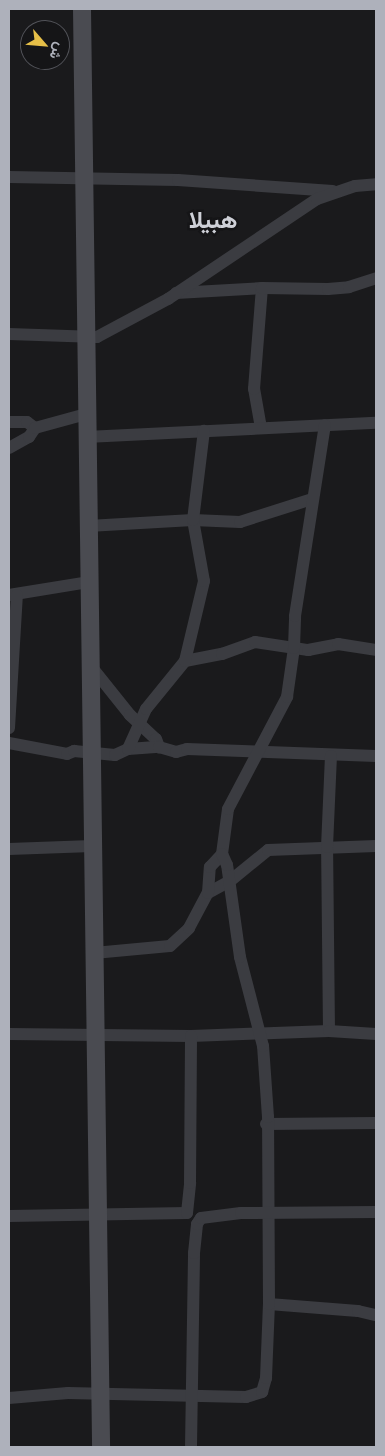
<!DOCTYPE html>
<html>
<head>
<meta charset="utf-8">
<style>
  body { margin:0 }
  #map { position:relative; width:385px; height:1456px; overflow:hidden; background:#1a1a1c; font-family:Poppins,Vazirmatn,sans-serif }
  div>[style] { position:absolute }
  .minor>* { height:12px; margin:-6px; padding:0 6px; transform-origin:6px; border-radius:6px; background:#3b3c41 }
  .secondary>* { height:18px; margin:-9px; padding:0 9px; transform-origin:9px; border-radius:9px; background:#4a4b51 }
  span { translate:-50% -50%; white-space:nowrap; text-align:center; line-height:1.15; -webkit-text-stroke:5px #151517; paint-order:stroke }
  .town-label { font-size:24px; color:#ced0d7; font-weight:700 }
  .frame { position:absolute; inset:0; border:10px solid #aeb1bb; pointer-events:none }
  .north { position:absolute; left:20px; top:20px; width:50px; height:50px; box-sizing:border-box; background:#151517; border:1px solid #525359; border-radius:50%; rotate:117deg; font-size:14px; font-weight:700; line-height:20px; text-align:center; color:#aeb1bb }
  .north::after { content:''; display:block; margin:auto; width:18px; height:22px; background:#e6bf48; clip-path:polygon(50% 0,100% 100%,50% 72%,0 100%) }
</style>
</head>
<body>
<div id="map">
  <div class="minor">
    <div style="left:9px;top:177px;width:169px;rotate:1deg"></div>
    <div style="left:178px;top:180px;width:155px;rotate:4.1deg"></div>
    <div style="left:176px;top:293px;width:86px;rotate:-3.3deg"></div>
    <div style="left:9px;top:334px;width:88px;rotate:2deg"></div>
    <div style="left:97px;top:337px;width:81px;rotate:-28.2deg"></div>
    <div style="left:168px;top:299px;width:179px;rotate:-33.9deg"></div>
    <div style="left:317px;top:199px;width:40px;rotate:-18.9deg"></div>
    <div style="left:355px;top:186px;width:21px;rotate:-5deg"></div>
    <div style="left:9px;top:422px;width:18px"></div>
    <div style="left:27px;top:422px;width:10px;rotate:37deg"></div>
    <div style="left:261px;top:428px;width:40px;rotate:-100deg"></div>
    <div style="left:254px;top:389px;width:101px;rotate:-85.5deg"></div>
    <div style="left:262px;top:288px;width:66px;rotate:0.9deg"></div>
    <div style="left:328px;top:289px;width:21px;rotate:-5deg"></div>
    <div style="left:349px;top:287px;width:28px;rotate:-18deg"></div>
    <div style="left:86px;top:437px;width:290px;rotate:-2.8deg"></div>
    <div style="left:9px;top:448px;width:23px;rotate:-29deg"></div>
    <div style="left:29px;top:437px;width:11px;rotate:-56deg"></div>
    <div style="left:35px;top:428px;width:53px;rotate:-15.4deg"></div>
    <div style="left:88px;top:526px;width:105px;rotate:-3.3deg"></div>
    <div style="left:193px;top:520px;width:47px;rotate:2.4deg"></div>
    <div style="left:240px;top:522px;width:76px;rotate:-17.7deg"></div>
    <div style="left:9px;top:595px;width:80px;rotate:-9.3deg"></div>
    <div style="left:185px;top:661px;width:38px;rotate:-11deg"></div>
    <div style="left:222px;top:654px;width:35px;rotate:-20deg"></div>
    <div style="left:255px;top:642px;width:54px;rotate:8.6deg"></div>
    <div style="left:308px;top:650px;width:31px;rotate:-11deg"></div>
    <div style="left:338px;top:644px;width:38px;rotate:9deg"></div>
    <div style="left:90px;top:665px;width:64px;rotate:51.3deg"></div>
    <div style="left:130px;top:715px;width:35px;rotate:43deg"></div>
    <div style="left:156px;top:739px;width:9px;rotate:69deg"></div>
    <div style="left:9px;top:728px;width:133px;rotate:-86.6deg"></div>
    <div style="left:9px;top:743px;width:59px;rotate:10.7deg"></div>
    <div style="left:67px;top:754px;width:8px;rotate:-23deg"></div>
    <div style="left:74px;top:751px;width:41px;rotate:5.6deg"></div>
    <div style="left:115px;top:755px;width:14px;rotate:-25deg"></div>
    <div style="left:128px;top:749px;width:31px;rotate:-4deg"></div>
    <div style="left:159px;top:747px;width:18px;rotate:16deg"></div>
    <div style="left:176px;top:752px;width:11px;rotate:-15deg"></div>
    <div style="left:187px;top:749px;width:189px;rotate:2.1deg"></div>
    <div style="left:128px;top:749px;width:44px;rotate:-65.8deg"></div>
    <div style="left:146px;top:709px;width:62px;rotate:-50.9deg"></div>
    <div style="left:185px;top:661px;width:82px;rotate:-76.6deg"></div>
    <div style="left:204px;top:581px;width:62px;rotate:-100.2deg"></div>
    <div style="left:193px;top:520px;width:90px;rotate:-83deg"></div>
    <div style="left:9px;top:849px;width:83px;rotate:-2.1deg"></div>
    <div style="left:208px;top:893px;width:25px;rotate:-29deg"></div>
    <div style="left:230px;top:881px;width:49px;rotate:-39.2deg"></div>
    <div style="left:268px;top:850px;width:108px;rotate:-2.1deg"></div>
    <div style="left:94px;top:953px;width:76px;rotate:-5.3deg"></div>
    <div style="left:170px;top:946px;width:26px;rotate:-43deg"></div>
    <div style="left:189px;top:928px;width:40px;rotate:-62deg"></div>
    <div style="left:208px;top:893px;width:26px;rotate:-86deg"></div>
    <div style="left:210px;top:867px;width:18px;rotate:-47deg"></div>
    <div style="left:222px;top:854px;width:45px;rotate:-82.4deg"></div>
    <div style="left:228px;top:809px;width:127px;rotate:-62.2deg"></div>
    <div style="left:287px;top:697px;width:49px;rotate:-81.9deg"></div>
    <div style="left:294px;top:648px;width:32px;rotate:-88deg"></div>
    <div style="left:295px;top:616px;width:193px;rotate:-81.1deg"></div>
    <div style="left:329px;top:1031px;width:184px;rotate:-90.6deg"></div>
    <div style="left:327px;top:847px;width:91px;rotate:-87.5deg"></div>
    <div style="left:9px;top:1034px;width:182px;rotate:0.6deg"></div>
    <div style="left:191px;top:1036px;width:138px;rotate:-2.1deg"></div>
    <div style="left:329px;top:1031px;width:47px;rotate:3.7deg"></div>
    <div style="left:266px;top:1124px;width:110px;rotate:-0.5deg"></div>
    <div style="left:9px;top:1216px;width:178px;rotate:-1deg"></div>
    <div style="left:187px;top:1213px;width:30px;rotate:-84deg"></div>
    <div style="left:190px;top:1183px;width:147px;rotate:-89.6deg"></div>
    <div style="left:269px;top:1304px;width:89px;rotate:4.5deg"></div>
    <div style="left:358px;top:1311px;width:18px;rotate:13deg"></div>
    <div style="left:9px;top:1398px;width:59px;rotate:-4.8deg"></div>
    <div style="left:68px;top:1393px;width:178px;rotate:1.3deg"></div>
    <div style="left:246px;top:1397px;width:17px;rotate:-17deg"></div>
    <div style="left:262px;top:1392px;width:15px;rotate:-74deg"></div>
    <div style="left:266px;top:1378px;width:74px;rotate:-87.7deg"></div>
    <div style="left:269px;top:1304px;width:187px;rotate:-90.3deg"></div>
    <div style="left:268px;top:1117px;width:71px;rotate:-94deg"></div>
    <div style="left:263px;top:1046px;width:92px;rotate:-104.5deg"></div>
    <div style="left:240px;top:957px;width:93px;rotate:-98deg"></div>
    <div style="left:227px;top:865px;width:12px;rotate:-114deg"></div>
    <div style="left:191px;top:1447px;width:194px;rotate:-89.1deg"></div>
    <div style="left:194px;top:1253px;width:29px;rotate:-84deg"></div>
    <div style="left:197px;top:1224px;width:7px;rotate:-56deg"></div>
    <div style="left:201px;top:1218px;width:40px;rotate:-7.1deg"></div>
    <div style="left:241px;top:1213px;width:135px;rotate:-0.4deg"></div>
  </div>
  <div class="secondary">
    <div style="left:82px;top:9px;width:1438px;rotate:89.24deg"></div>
  </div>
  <div class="town-label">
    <span style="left:213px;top:220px">هبيلا</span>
  </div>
  <div class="frame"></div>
  <div class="north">ش</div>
</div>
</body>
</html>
